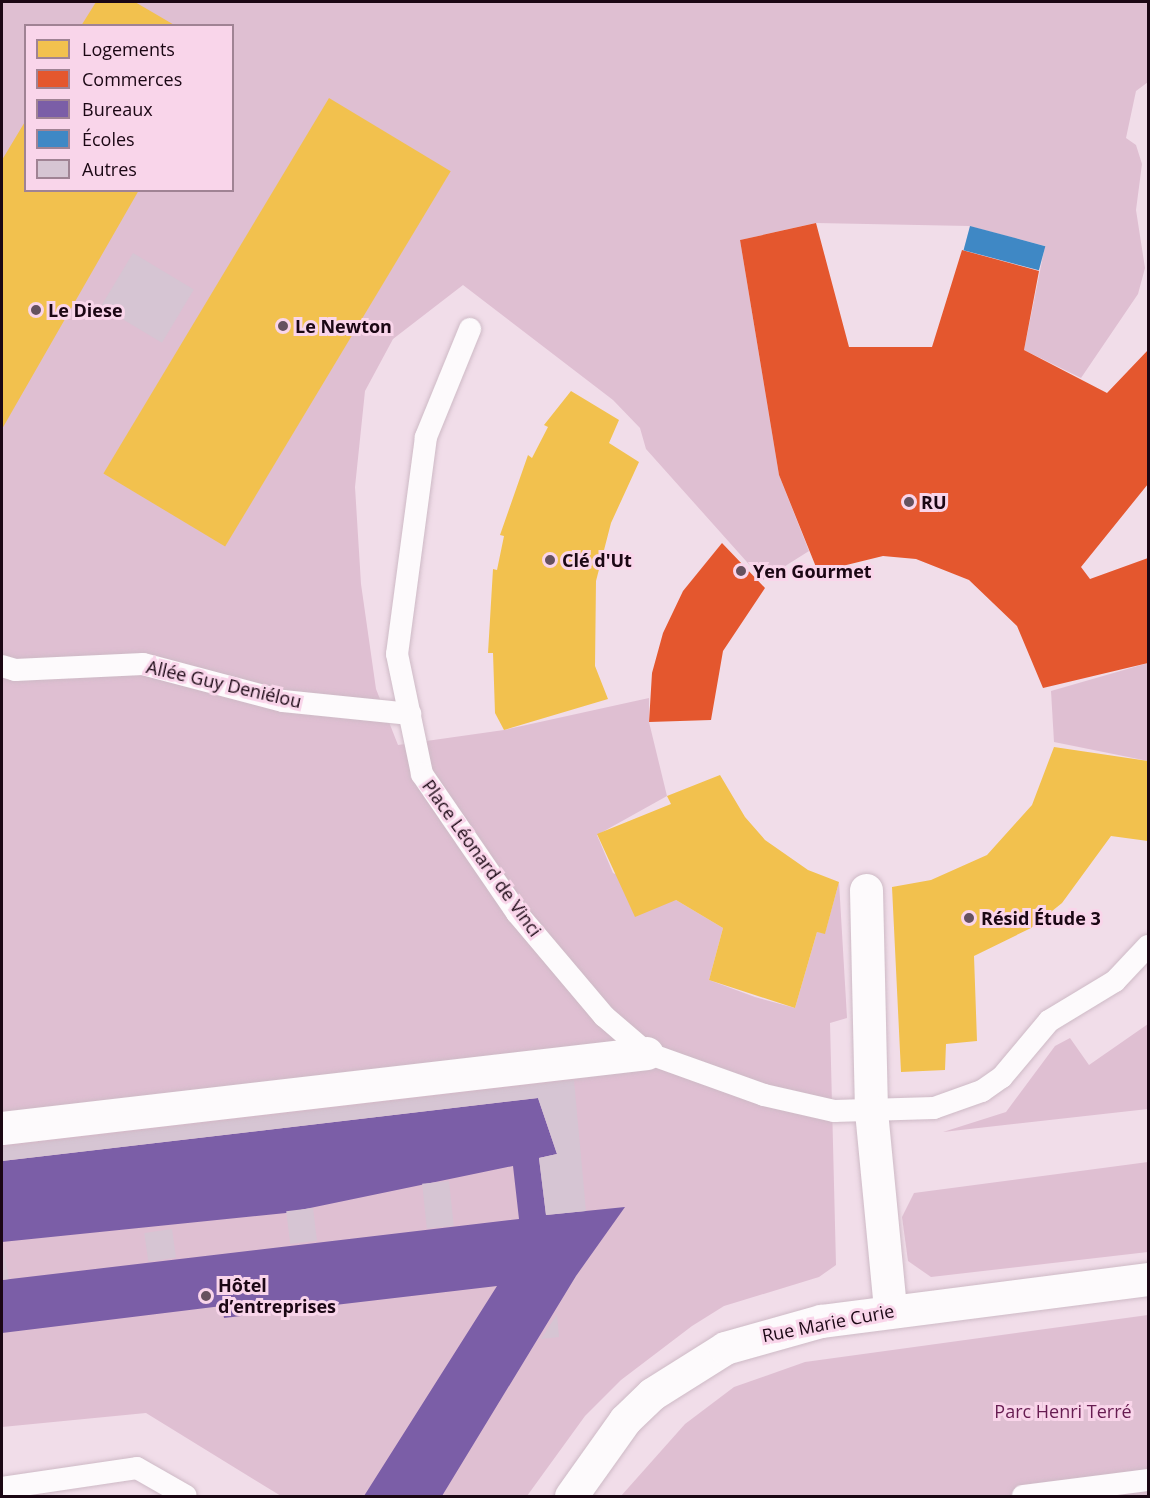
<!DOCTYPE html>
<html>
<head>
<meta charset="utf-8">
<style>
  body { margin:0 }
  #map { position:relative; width:1150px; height:1498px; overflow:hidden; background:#f1dde9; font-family:"Open Sans",sans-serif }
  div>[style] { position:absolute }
  .green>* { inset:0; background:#dfbfd2 }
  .homes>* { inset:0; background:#f2c14e; transform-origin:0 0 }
  .shops>* { inset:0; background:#e4572e }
  .offices>* { inset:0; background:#7b5ea7 }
  .schools>* { inset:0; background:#3f88c5; transform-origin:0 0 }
  .building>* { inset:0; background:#d6c5d3; transform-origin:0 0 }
  .roads { filter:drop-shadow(0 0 2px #cebac6) drop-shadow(0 0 2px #cebac6) }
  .lane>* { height:22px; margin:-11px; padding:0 11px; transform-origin:11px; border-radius:11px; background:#fdfafc }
  .street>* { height:33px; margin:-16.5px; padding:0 16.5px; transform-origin:16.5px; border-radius:16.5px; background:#fdfafc }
  .dots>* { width:16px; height:16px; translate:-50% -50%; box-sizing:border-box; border:3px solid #f9d5ea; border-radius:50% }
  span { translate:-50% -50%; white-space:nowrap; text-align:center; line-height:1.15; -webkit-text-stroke:6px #f9d5ea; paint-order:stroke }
  .poi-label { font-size:18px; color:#1b0714; font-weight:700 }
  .left { translate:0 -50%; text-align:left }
  .street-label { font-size:18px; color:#1b0714 }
  .park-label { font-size:18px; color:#671c51 }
  .frame { position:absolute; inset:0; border:3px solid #1b0714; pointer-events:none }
  .legend { position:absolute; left:24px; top:24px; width:210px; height:168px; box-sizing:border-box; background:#f9d5ea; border:2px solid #a08394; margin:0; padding:8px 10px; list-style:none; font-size:18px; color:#1b0714 }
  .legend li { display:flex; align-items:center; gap:12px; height:30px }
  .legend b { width:30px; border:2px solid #a08394 }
</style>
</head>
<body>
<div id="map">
  <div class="green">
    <div style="clip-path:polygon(evenodd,2px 2px,1148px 2px,1148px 82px,1136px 91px,1126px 138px,1136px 145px,1142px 164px,1136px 210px,1145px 268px,1138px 294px,1081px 378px,1024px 350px,1045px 246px,969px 226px,816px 223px,740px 240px,779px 475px,809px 551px,763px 580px,646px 449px,640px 428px,613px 400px,463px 285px,393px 339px,365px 391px,355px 487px,361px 584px,376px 689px,398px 745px,504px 730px,649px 698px,649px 722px,667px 796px,597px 835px,613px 873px,676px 900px,723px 928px,709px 980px,755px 997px,795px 1008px,817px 932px,825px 933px,839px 882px,847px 1018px,830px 1023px,836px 1265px,819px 1277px,724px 1306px,692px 1326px,621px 1380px,585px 1416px,527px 1496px,281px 1496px,146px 1413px,2px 1427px,2px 2px,26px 26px,232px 26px,232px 190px,26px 190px,26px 26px)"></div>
    <div style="clip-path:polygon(1148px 663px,1148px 761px,1054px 742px,1051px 691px)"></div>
    <div style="clip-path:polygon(1148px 1024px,1148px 1109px,943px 1132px,1006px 1112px,1055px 1046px,1070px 1038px,1089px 1065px)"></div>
    <div style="clip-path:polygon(1148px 1162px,1148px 1252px,931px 1277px,908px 1261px,902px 1217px,914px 1193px)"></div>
    <div style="clip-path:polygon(1148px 1315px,1148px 1496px,621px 1496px,685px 1424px,734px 1387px,805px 1362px)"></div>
  </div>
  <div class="homes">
    <div style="clip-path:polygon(96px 2px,135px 2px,176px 26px,81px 26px)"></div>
    <div style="left:329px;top:98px;width:142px;height:438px;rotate:31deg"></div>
    <div style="clip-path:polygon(26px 120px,26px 190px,139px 190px,2px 429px,2px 160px)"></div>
    <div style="clip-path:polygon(571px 391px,619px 420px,609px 443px,639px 462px,611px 523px,596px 581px,595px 666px,608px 699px,504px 730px,495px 713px,493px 653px,488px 653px,493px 569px,497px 570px,504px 536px,500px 535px,528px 455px,532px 458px,548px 427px,544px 425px)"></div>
    <div style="clip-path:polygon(1054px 747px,1148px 761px,1148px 841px,1111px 836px,1062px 903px,1031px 928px,974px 956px,977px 1041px,946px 1044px,945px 1070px,901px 1072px,892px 887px,931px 880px,987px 855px,1032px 805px)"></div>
    <div style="clip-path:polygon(720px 775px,745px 817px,765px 840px,808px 870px,839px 882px,825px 934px,817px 932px,795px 1008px,709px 980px,723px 928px,676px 900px,635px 917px,597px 834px,671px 804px,667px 796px)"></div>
  </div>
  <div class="shops">
    <div style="clip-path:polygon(816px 223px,849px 347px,932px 347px,962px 250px,1039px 271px,1024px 350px,1107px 393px,1148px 350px,1148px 484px,1081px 567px,1090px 579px,1148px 558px,1148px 663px,1043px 688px,1017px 626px,969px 580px,916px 559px,883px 556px,818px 572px,779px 475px,740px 240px)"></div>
    <div style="clip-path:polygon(722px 543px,765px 588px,723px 651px,711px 720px,649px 722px,652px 673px,663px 633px,683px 591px)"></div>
  </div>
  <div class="offices">
    <div style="clip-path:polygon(538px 1098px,557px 1154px,539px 1158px,546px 1215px,625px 1207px,576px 1276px,442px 1496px,364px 1496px,497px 1286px,224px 1318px,222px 1306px,2px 1333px,2px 1280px,519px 1219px,513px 1166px,286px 1213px,2px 1242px,2px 1161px)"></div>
  </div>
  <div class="schools">
    <div style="left:970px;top:226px;width:78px;height:25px;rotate:15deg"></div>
  </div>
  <div class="building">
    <div style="left:133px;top:253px;width:71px;height:62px;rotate:31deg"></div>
    <div style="clip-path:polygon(574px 1080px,586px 1211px,546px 1215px,539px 1158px,557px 1154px,538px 1098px,2px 1161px,2px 1147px)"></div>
    <div style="left:449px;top:1181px;width:45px;height:27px;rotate:84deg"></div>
    <div style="left:313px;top:1208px;width:33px;height:27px;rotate:83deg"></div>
    <div style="left:172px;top:1229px;width:29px;height:28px;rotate:82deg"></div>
    <div style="clip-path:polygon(2px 1242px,9px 1279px,2px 1280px)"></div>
    <div style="clip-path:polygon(557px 1314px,559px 1337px,541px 1339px)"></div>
  </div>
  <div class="roads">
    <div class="lane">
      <div style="left:470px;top:329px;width:117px;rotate:112.2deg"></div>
      <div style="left:426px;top:437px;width:219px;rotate:97.6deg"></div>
      <div style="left:397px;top:654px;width:123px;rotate:78.2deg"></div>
      <div style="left:422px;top:774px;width:168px;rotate:55.6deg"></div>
      <div style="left:517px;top:913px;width:135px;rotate:49.8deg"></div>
      <div style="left:604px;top:1016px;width:57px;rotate:40.7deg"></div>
      <div style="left:647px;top:1053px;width:124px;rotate:19.7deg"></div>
      <div style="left:764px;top:1095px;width:72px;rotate:12.9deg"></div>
      <div style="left:834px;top:1111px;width:100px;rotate:-1.7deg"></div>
      <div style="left:934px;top:1108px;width:51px;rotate:-19.5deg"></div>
      <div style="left:982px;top:1091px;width:24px;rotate:-35deg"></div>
      <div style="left:1002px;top:1077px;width:73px;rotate:-50deg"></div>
      <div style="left:1049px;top:1021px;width:77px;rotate:-31.2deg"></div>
      <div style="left:1115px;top:981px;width:48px;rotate:-46.7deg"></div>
      <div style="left:2px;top:666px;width:14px;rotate:17deg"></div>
      <div style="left:15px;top:670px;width:128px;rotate:-2.7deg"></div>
      <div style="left:143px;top:664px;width:145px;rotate:14.8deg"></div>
      <div style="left:283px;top:701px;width:128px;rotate:5.8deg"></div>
      <div style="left:2px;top:1488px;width:136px;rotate:-8.4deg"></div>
      <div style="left:137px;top:1468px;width:56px;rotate:29.7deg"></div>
      <div style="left:1023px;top:1496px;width:126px;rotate:-7.3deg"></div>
    </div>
    <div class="street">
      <div style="left:866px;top:890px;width:221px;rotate:88.7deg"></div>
      <div style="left:871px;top:1111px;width:200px;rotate:84.5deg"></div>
      <div style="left:2px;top:1128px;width:649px;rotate:-6.63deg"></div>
      <div style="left:571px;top:1496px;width:93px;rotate:-54.6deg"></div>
      <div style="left:625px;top:1420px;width:37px;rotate:-44deg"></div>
      <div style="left:652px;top:1394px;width:86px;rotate:-32.2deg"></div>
      <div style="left:725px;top:1348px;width:100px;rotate:-15.7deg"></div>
      <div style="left:821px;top:1321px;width:330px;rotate:-7.3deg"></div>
    </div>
  </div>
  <div class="dots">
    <div style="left:36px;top:310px;background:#66525f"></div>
    <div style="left:283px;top:326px;background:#66525f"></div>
    <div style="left:909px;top:502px;background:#66525f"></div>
    <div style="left:550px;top:560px;background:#66525f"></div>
    <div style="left:741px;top:571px;background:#66525f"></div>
    <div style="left:969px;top:918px;background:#66525f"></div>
    <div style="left:206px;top:1296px;background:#66525f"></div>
  </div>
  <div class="poi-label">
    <span class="left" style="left:48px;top:310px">Le Diese</span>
    <span class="left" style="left:295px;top:326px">Le Newton</span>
    <span class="left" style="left:921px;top:502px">RU</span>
    <span class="left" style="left:562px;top:560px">Clé d'Ut</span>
    <span class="left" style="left:753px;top:571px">Yen Gourmet</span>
    <span class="left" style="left:981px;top:918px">Résid Étude 3</span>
    <span class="left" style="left:218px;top:1296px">Hôtel<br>d’entreprises</span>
  </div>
  <div class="street-label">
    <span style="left:224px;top:684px;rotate:13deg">Allée Guy Deniélou</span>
    <span style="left:482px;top:858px;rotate:54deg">Place Léonard de Vinci</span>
    <span style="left:828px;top:1323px;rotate:-11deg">Rue Marie Curie</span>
  </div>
  <div class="park-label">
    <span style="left:1063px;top:1411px">Parc Henri Terré</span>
  </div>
  <div class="frame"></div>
  <ul class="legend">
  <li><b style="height:16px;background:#f2c14e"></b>Logements</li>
  <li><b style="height:16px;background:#e4572e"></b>Commerces</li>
  <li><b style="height:16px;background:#7b5ea7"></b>Bureaux</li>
  <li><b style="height:16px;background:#3f88c5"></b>Écoles</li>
  <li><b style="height:16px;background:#d6c5d3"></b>Autres</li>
  </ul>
</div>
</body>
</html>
